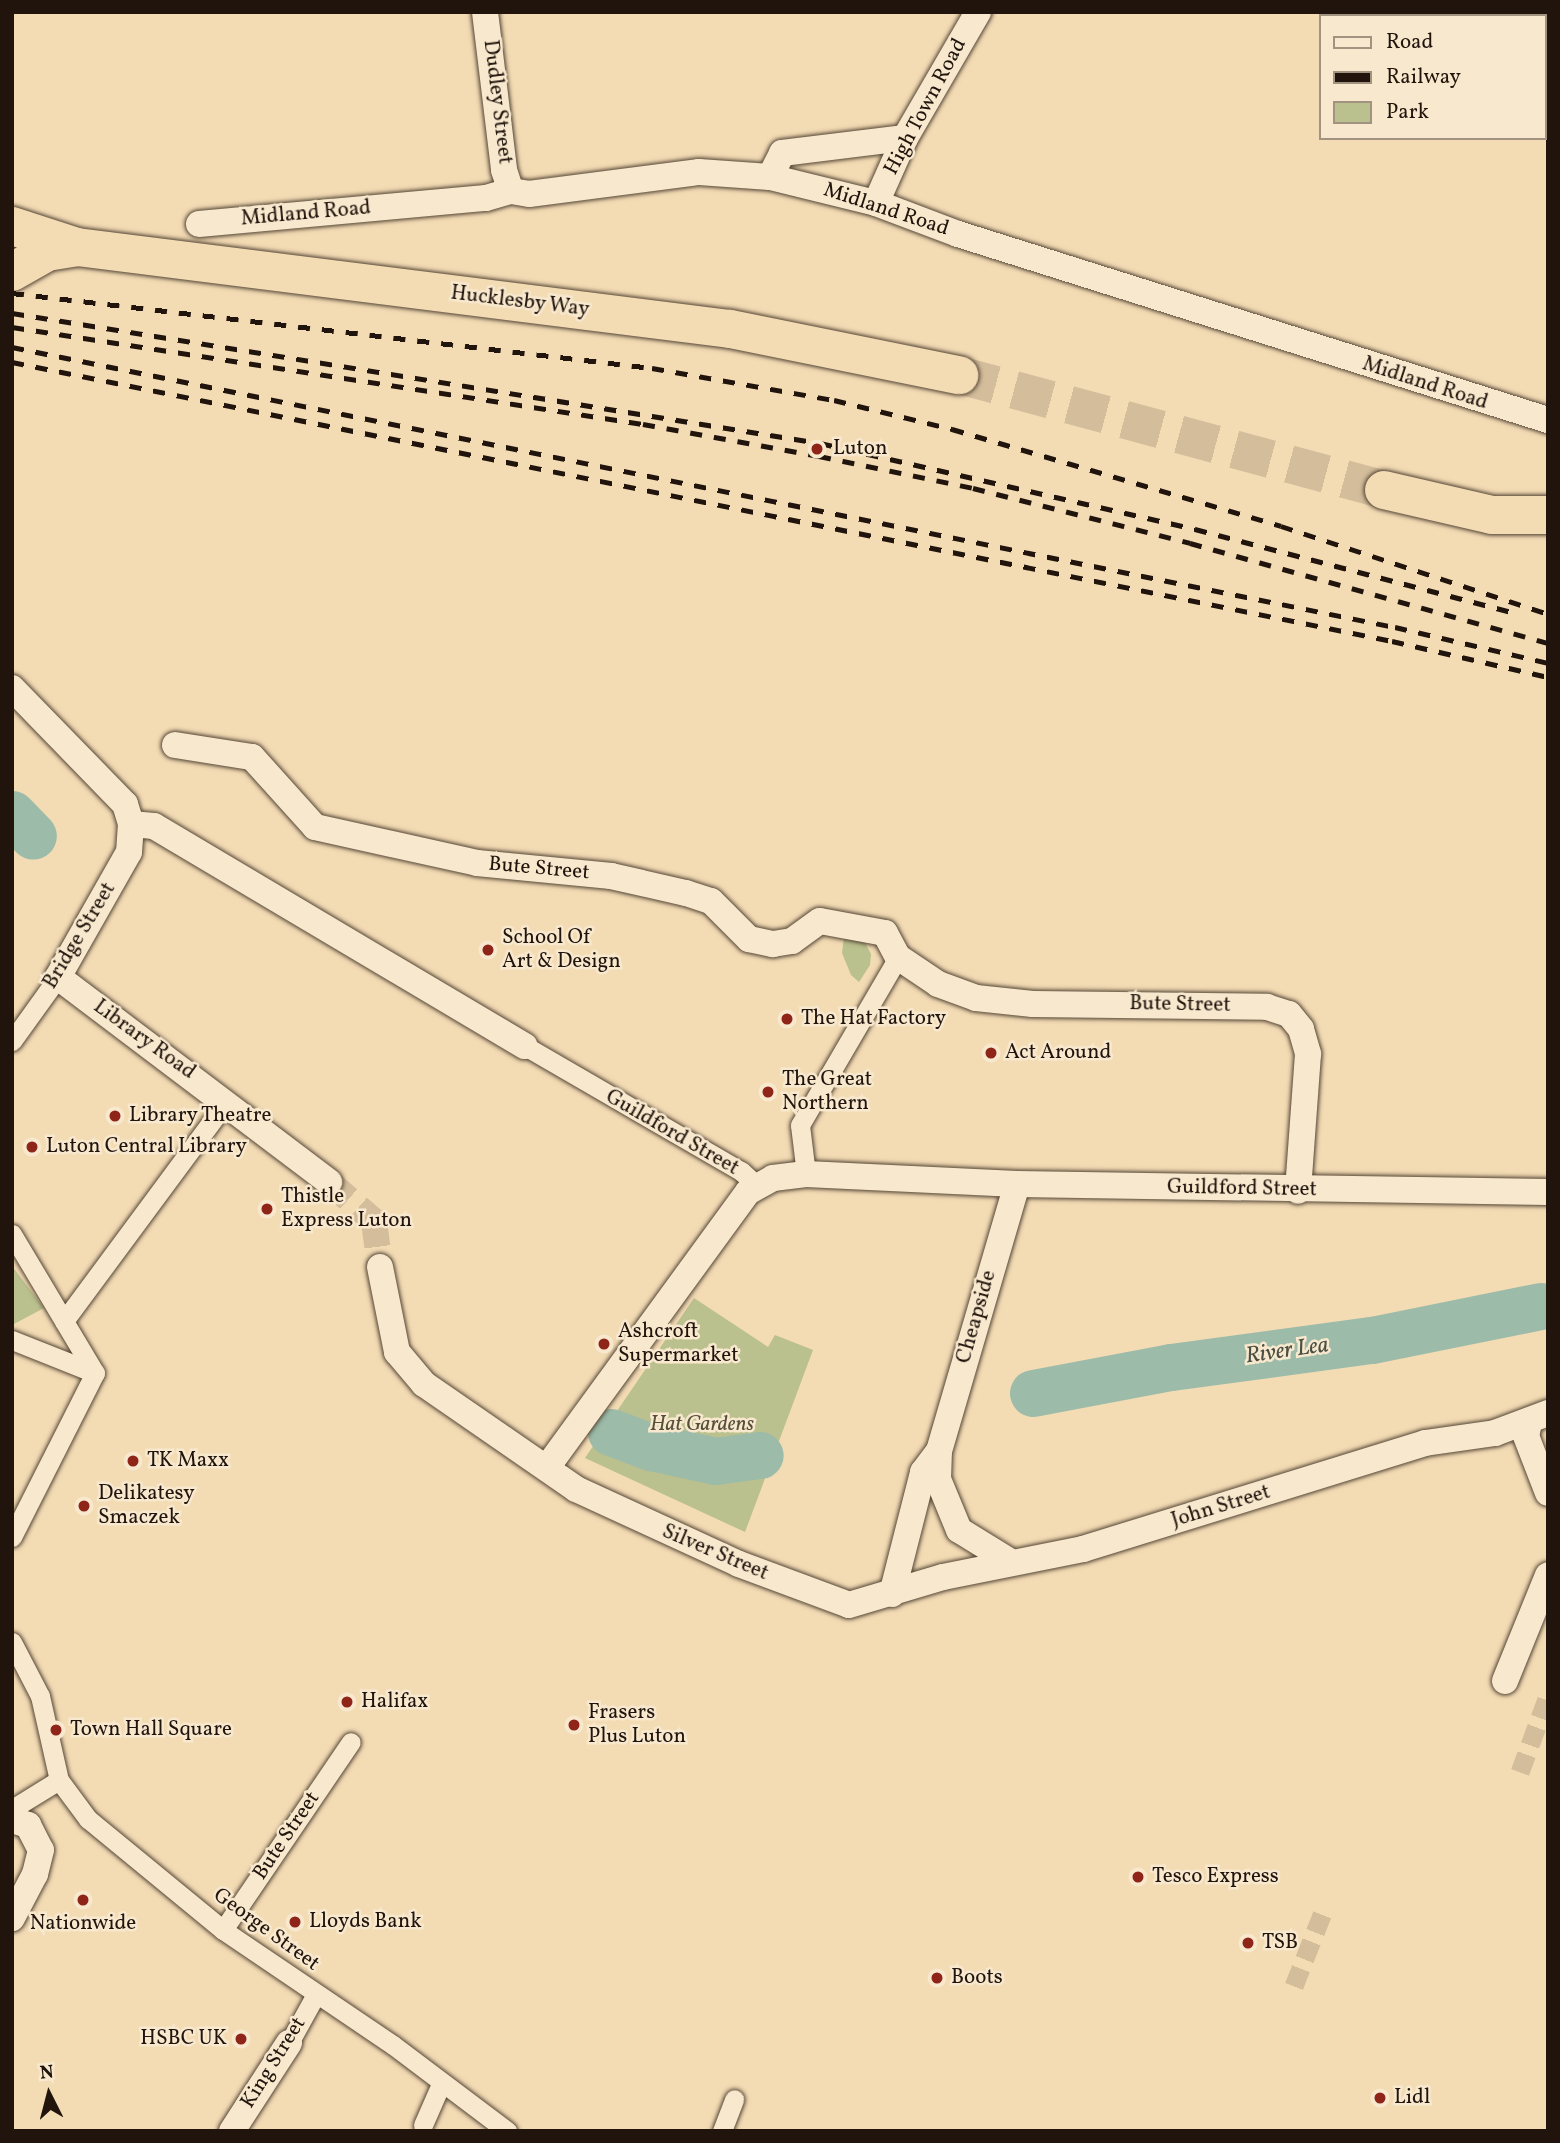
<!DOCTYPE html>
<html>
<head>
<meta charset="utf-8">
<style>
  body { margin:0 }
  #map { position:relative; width:1560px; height:2143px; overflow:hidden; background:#f3dbb4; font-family:Vollkorn,serif }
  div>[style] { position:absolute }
  .green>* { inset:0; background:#bac08e }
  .river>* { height:47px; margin:-23.5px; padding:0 23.5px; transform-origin:23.5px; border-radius:23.5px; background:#9cbba9 }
  .pedestrian-tunnel>* { height:19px; margin-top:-9.5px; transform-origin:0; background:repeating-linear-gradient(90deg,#d3bd9b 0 19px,transparent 0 29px) }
  .minor-tunnel>* { height:26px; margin-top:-13px; transform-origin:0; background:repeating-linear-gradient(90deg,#d3bd9b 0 26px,transparent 0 39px) }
  .trunk-tunnel>* { height:38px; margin-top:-19px; transform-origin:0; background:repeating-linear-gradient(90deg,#d3bd9b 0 38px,transparent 0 57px) }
  .roads { filter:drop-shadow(0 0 2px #554636) drop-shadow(0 0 2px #554636) }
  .pedestrian>* { height:19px; margin:-9.5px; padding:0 9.5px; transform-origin:9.5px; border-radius:9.5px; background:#f7e8ce }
  .minor>* { height:26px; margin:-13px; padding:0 13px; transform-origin:13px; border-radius:13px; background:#f7e8ce }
  .trunk>* { height:38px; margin:-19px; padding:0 19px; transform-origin:19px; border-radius:19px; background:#f3dbb4 }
  .rail>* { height:5px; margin-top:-2.5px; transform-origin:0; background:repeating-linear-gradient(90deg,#20140c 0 12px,transparent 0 24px) }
  .dots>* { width:19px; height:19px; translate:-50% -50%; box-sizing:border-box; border:4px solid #f7e8ce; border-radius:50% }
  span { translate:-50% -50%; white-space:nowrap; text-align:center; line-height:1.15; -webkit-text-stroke:5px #f7e8ce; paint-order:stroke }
  .street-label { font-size:21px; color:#20140c }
  .poi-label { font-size:21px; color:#20140c }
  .left { translate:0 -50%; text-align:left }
  .right { translate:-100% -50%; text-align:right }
  .park-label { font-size:21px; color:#56503a; font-style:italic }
  .water-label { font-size:23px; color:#4b4e43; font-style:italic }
  .frame { position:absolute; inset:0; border:14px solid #20140c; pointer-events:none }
  .legend { position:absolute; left:1319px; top:14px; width:228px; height:126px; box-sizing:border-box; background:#f7e8ce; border:2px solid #a19380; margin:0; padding:9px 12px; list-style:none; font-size:21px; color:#20140c }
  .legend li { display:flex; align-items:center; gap:14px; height:35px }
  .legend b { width:35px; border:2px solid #a19380 }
  .north { position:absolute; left:14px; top:2059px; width:70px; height:70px; -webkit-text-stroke:5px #f7e8ce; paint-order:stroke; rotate:354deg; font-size:19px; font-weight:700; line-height:28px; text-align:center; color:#20140c }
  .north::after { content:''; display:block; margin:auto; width:24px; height:32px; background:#20140c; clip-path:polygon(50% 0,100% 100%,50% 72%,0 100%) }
</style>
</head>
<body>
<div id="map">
  <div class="green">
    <div style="clip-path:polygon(844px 937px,863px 939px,871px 954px,870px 965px,859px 982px,851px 975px,842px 953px)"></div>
    <div style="clip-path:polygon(12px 1266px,44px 1308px,14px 1324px,12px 1323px)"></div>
    <div style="clip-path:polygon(694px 1298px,768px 1347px,775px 1335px,813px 1350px,745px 1532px,585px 1458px)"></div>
  </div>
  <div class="river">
    <div style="left:12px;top:814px;width:30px;rotate:46deg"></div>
    <div style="left:1033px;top:1393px;width:140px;rotate:-10.7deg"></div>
    <div style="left:1171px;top:1367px;width:203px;rotate:-7.7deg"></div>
    <div style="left:1372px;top:1340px;width:172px;rotate:-11.4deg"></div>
    <div style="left:611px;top:1432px;width:43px;rotate:20.6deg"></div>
    <div style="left:651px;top:1447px;width:66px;rotate:12.3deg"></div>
    <div style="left:715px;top:1461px;width:45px;rotate:-7.6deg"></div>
  </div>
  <div class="pedestrian-tunnel">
    <div style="left:1520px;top:1772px;width:78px;rotate:-69.7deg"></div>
    <div style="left:1294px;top:1986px;width:82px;rotate:-68.5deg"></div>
  </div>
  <div class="minor-tunnel">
    <div style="left:329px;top:1182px;width:60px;rotate:40.9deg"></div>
    <div style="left:374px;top:1221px;width:46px;rotate:82.6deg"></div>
  </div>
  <div class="trunk-tunnel">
    <div style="left:959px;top:375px;width:440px;rotate:15.1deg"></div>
  </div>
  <div class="roads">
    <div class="pedestrian">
      <div style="left:12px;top:1041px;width:79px;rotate:-54.3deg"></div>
      <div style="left:525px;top:1046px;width:250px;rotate:30.1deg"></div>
      <div style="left:741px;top:1171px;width:21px;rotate:43deg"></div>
      <div style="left:806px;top:1174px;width:49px;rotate:-97deg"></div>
      <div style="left:800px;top:1125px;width:194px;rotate:-59.7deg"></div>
      <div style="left:12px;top:1234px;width:162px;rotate:59.2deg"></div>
      <div style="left:64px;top:1321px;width:272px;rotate:-53.5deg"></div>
      <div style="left:12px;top:1340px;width:89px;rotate:21.7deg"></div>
      <div style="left:12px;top:1537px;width:184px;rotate:-63.2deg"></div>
      <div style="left:12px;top:1642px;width:61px;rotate:62.6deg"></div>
      <div style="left:40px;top:1696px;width:86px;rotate:77.3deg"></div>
      <div style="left:59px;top:1780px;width:49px;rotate:53.4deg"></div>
      <div style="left:88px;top:1819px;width:175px;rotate:39.4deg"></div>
      <div style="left:223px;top:1930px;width:205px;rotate:34.1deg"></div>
      <div style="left:393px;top:2045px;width:143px;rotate:37deg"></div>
      <div style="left:12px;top:1809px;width:55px;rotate:-31.7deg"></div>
      <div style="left:223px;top:1930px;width:227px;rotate:-55.8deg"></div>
      <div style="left:289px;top:2043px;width:56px;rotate:-61.1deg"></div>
      <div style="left:423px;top:2125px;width:45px;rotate:-66.3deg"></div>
      <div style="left:722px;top:2131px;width:34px;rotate:-69deg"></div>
    </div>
    <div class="minor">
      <div style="left:485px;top:12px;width:159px;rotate:83.1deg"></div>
      <div style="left:504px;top:170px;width:22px;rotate:72deg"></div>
      <div style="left:770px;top:177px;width:27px;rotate:-63deg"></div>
      <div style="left:782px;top:153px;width:124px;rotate:-7deg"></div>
      <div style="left:876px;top:203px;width:71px;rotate:-66deg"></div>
      <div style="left:905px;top:138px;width:146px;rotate:-59.9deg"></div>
      <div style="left:199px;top:224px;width:288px;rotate:-5.2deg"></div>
      <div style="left:486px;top:198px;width:26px;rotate:-16deg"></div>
      <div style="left:511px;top:191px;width:18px;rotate:9deg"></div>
      <div style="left:529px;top:194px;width:171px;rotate:-7.4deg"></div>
      <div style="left:699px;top:172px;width:71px;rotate:4deg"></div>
      <div style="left:770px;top:177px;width:109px;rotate:13.8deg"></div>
      <div style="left:876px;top:203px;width:88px;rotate:20.7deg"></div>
      <div style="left:958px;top:234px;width:619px;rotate:17.5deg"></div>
      <div style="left:12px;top:688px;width:162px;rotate:45.8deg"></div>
      <div style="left:125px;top:804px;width:21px;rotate:73deg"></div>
      <div style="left:131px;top:824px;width:28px;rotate:94deg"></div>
      <div style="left:129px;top:852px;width:144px;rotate:119.6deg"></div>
      <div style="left:58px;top:977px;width:340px;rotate:37.1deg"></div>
      <div style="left:175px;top:745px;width:78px;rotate:8.9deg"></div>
      <div style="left:252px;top:757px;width:94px;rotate:48deg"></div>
      <div style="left:315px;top:827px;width:166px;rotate:12.5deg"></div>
      <div style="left:477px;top:863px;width:135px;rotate:5.5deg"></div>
      <div style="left:611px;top:876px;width:77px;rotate:12.8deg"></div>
      <div style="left:686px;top:893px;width:26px;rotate:18deg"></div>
      <div style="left:711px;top:901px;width:54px;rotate:45deg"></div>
      <div style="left:749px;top:939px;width:25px;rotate:12deg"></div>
      <div style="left:773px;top:944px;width:19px;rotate:-9deg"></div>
      <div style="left:792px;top:941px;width:34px;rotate:-36deg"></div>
      <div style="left:820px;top:921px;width:66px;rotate:10.5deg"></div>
      <div style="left:885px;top:933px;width:27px;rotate:62deg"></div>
      <div style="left:898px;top:957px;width:48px;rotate:34deg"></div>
      <div style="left:938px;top:984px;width:40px;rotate:20.2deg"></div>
      <div style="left:976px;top:998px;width:57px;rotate:6deg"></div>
      <div style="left:1033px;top:1004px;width:234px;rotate:0.7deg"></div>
      <div style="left:1267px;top:1007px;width:23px;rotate:18deg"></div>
      <div style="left:1289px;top:1014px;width:19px;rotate:51deg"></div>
      <div style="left:1301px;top:1029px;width:26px;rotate:74deg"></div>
      <div style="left:1308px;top:1054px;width:137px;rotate:94.2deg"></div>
      <div style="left:131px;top:824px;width:23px;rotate:5deg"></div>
      <div style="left:154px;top:826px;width:431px;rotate:30.7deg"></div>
      <div style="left:380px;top:1267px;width:87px;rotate:78.7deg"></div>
      <div style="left:397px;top:1352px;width:42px;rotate:49.8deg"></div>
      <div style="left:424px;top:1384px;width:185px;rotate:34.6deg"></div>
      <div style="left:576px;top:1489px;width:179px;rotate:24.7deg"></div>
      <div style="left:739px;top:1564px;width:117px;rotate:20.4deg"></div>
      <div style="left:849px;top:1605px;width:98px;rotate:-16.6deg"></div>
      <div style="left:943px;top:1577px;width:143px;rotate:-11.3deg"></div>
      <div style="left:1083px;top:1549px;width:358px;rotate:-17.2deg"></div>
      <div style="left:1425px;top:1443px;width:71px;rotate:-8.1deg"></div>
      <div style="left:1495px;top:1433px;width:57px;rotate:-20.7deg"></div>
      <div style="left:1529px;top:1423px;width:13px;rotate:103deg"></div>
      <div style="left:1526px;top:1436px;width:61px;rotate:68.9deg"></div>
      <div style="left:548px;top:1466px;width:339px;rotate:-53.9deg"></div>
      <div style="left:748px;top:1192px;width:29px;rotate:-29deg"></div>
      <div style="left:773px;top:1178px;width:33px;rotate:-7deg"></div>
      <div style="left:806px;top:1174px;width:211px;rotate:2.7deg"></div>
      <div style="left:1017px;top:1184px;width:531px;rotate:0.86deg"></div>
      <div style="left:1011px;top:1562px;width:61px;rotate:-148.4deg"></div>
      <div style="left:959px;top:1530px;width:55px;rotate:-112.4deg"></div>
      <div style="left:938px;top:1479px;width:28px;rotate:-88deg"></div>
      <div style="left:939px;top:1451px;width:278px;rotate:-73.7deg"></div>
      <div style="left:892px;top:1594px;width:126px;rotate:-75.7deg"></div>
      <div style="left:923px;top:1472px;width:25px;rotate:-53deg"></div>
      <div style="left:1505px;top:1681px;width:114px;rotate:-67.9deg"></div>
      <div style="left:12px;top:1820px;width:17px;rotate:17deg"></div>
      <div style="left:28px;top:1825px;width:28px;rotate:63deg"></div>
      <div style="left:41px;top:1850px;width:25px;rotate:104deg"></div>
      <div style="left:35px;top:1874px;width:50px;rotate:117.6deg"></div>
      <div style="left:232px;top:2131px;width:105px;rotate:-57.1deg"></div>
    </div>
    <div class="trunk">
      <div style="left:12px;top:226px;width:68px;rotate:17.9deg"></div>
      <div style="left:77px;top:247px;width:658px;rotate:7.16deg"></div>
      <div style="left:730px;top:329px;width:234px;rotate:11.4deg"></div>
      <div style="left:12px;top:272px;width:40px;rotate:-29.7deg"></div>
      <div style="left:47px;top:252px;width:30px;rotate:-9deg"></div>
      <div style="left:1384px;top:490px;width:111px;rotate:13deg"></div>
      <div style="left:1492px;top:515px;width:56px"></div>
    </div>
  </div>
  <div class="rail">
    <div style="left:12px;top:293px;width:644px;rotate:6.68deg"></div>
    <div style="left:652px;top:368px;width:185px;rotate:10deg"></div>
    <div style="left:834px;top:400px;width:122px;rotate:13.8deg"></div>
    <div style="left:952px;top:429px;width:343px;rotate:16.4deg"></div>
    <div style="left:1281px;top:526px;width:281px;rotate:18.2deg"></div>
    <div style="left:12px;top:313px;width:818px;rotate:9.14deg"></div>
    <div style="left:820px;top:443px;width:385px;rotate:12.9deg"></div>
    <div style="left:1195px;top:529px;width:334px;rotate:14.7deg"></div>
    <div style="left:12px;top:327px;width:638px;rotate:8.74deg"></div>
    <div style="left:643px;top:424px;width:179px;rotate:10.3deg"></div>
    <div style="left:819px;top:456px;width:157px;rotate:11.7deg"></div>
    <div style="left:973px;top:488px;width:224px;rotate:14.2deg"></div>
    <div style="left:1190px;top:543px;width:372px;rotate:15.6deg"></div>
    <div style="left:12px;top:347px;width:1411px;rotate:11.45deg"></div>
    <div style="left:1395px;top:627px;width:157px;rotate:13.2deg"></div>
    <div style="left:12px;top:362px;width:1408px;rotate:11.43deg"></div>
    <div style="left:1392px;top:641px;width:160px;rotate:13deg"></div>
  </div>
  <div class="dots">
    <div style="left:817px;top:449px;background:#8f2418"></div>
    <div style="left:488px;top:950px;background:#8f2418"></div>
    <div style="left:787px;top:1019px;background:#8f2418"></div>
    <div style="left:991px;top:1053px;background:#8f2418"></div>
    <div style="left:768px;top:1092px;background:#8f2418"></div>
    <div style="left:115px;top:1116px;background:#8f2418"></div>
    <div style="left:32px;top:1147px;background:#8f2418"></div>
    <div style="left:267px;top:1209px;background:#8f2418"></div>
    <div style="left:604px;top:1344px;background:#8f2418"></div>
    <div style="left:133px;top:1461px;background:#8f2418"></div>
    <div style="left:84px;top:1506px;background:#8f2418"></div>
    <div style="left:347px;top:1702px;background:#8f2418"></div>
    <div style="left:574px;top:1725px;background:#8f2418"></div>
    <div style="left:56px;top:1730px;background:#8f2418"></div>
    <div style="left:1138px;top:1877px;background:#8f2418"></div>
    <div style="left:83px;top:1900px;background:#8f2418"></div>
    <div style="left:295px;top:1922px;background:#8f2418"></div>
    <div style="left:1248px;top:1943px;background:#8f2418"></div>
    <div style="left:937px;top:1978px;background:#8f2418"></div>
    <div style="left:241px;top:2039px;background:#8f2418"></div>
    <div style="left:1380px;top:2098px;background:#8f2418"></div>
  </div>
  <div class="street-label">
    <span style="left:497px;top:102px;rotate:83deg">Dudley Street</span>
    <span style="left:926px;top:107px;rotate:-62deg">High Town Road</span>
    <span style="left:886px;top:210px;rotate:18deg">Midland Road</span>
    <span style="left:306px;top:214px;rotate:-5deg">Midland Road</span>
    <span style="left:520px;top:302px;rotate:7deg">Hucklesby Way</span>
    <span style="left:1425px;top:384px;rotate:18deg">Midland Road</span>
    <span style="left:539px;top:869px;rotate:5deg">Bute Street</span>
    <span style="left:80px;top:936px;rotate:-59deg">Bridge Street</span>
    <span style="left:1180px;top:1005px;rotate:1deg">Bute Street</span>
    <span style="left:144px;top:1040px;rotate:36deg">Library Road</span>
    <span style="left:672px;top:1133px;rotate:30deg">Guildford Street</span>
    <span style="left:1242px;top:1189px;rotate:1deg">Guildford Street</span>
    <span style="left:977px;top:1317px;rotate:-74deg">Cheapside</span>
    <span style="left:1221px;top:1507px;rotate:-17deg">John Street</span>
    <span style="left:715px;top:1553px;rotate:23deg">Silver Street</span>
    <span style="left:287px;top:1836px;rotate:-56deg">Bute Street</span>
    <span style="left:266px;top:1930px;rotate:36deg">George Street</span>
    <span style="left:274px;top:2063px;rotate:-58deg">King Street</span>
  </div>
  <div class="poi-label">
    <span class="left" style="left:833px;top:449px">Luton</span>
    <span class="left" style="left:502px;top:950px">School Of<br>Art &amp; Design</span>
    <span class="left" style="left:801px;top:1019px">The Hat Factory</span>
    <span class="left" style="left:1005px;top:1053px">Act Around</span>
    <span class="left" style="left:782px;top:1092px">The Great<br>Northern</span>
    <span class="left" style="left:129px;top:1116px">Library Theatre</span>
    <span class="left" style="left:46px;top:1147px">Luton Central Library</span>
    <span class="left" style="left:281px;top:1209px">Thistle<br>Express Luton</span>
    <span class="left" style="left:618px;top:1344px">Ashcroft<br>Supermarket</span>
    <span class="left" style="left:147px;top:1461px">TK Maxx</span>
    <span class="left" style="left:98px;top:1506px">Delikatesy<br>Smaczek</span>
    <span class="left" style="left:361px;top:1702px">Halifax</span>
    <span class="left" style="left:588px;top:1725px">Frasers<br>Plus Luton</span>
    <span class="left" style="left:70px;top:1730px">Town Hall Square</span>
    <span class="left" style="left:1152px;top:1877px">Tesco Express</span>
    <span class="left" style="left:309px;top:1922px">Lloyds Bank</span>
    <span style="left:83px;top:1924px">Nationwide</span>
    <span class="left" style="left:1262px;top:1943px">TSB</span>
    <span class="left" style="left:951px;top:1978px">Boots</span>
    <span class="right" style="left:227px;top:2039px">HSBC UK</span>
    <span class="left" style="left:1394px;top:2098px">Lidl</span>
  </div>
  <div class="park-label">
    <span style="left:702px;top:1425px">Hat Gardens</span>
  </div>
  <div class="water-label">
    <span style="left:1287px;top:1351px;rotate:-8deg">River Lea</span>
  </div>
  <div class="frame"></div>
  <ul class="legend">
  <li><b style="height:9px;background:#f7e8ce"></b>Road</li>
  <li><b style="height:9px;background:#20140c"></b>Railway</li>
  <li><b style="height:19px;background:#bac08e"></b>Park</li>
  </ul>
  <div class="north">N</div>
</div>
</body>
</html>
